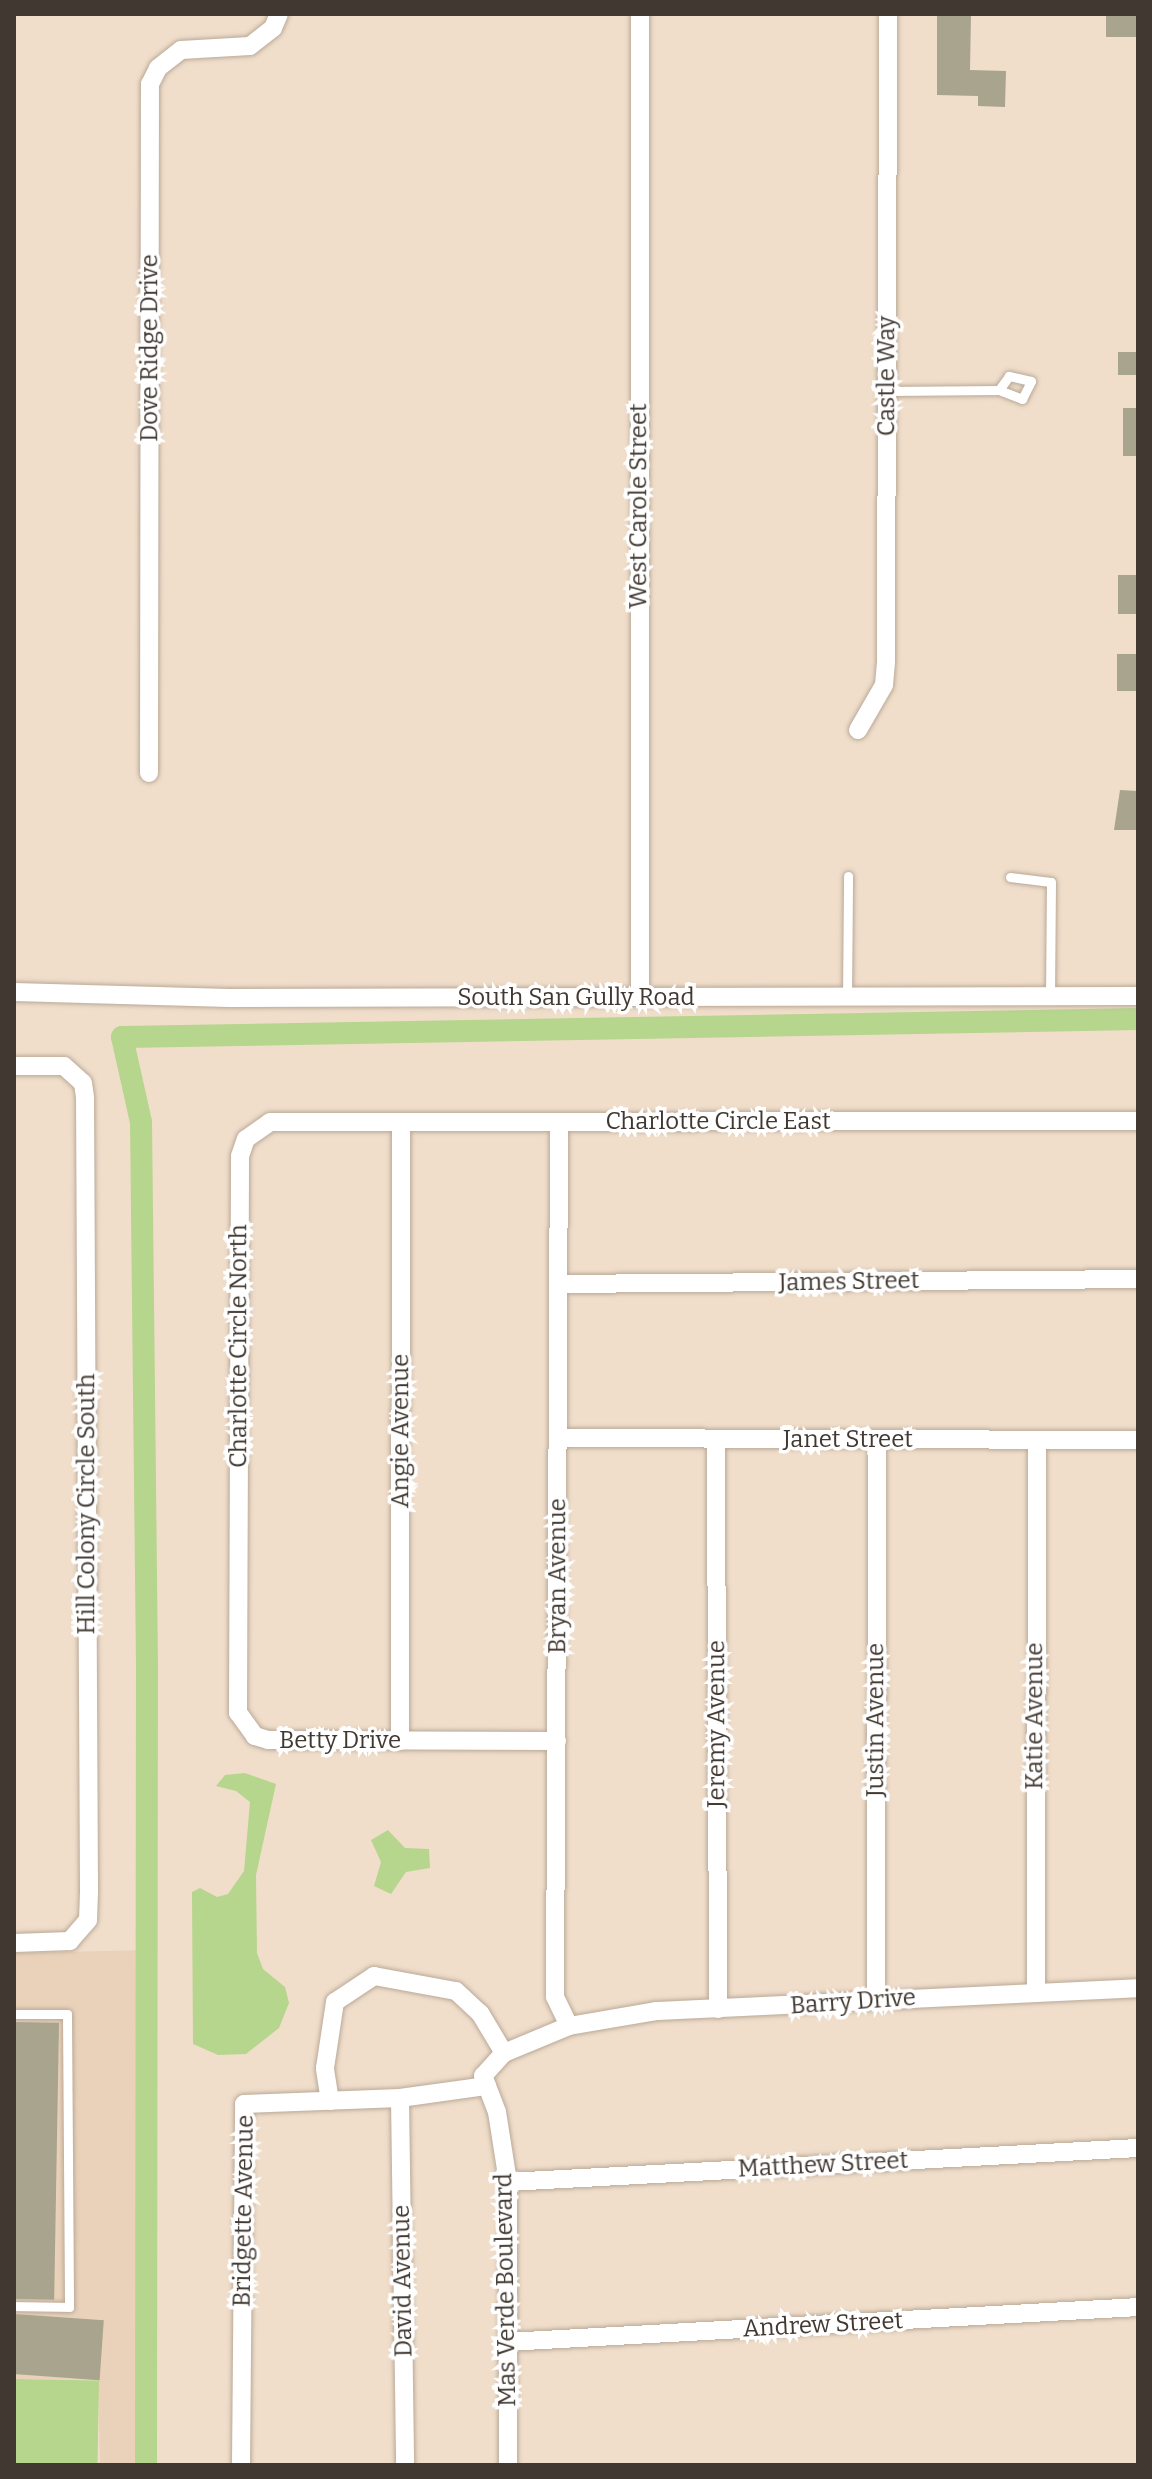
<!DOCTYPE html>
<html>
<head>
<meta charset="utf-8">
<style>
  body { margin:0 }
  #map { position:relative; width:1152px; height:2479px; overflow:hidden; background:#f0decb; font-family:Bitter,serif }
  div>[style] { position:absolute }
  .built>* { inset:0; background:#ead2ba }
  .water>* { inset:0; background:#b6d58d; transform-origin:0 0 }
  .canal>* { height:22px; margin:-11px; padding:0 11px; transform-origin:11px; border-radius:11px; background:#b6d58d }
  .building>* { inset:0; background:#a8a48d; transform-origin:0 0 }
  .roads { filter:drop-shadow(0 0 2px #baa998) drop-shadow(0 0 2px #baa998) }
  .service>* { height:9px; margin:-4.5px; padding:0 4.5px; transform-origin:4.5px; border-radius:4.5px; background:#fff }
  .minor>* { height:18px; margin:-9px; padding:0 9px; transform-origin:9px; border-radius:9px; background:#fff }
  span { translate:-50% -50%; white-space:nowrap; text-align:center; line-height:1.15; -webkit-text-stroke:7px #fff; paint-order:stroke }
  .street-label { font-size:24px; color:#403831 }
  .frame { position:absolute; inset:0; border:16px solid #403831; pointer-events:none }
</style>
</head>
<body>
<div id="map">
  <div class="built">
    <div style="clip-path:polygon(147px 1950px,151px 2465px,100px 2465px,98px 2380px,14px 2379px,14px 1953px)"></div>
  </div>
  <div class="water">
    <div style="clip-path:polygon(245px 1773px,276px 1784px,256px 1875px,257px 1953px,263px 1969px,285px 1987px,289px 2003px,279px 2028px,246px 2054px,218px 2055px,193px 2044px,192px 1892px,200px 1888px,217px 1897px,228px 1894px,244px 1871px,250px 1802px,236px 1791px,216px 1786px,225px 1775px)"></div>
    <div style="clip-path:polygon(388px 1830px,405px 1848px,429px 1849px,430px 1868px,406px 1872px,391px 1894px,374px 1886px,381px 1862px,371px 1840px)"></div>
    <div style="left:14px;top:2379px;width:85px;height:86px;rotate:1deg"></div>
  </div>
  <div class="canal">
    <div style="left:146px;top:2465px;width:799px;rotate:-89.93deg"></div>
    <div style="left:147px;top:1666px;width:544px;rotate:-90.63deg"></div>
    <div style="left:141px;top:1122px;width:87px;rotate:-102.6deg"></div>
    <div style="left:122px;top:1037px;width:1016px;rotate:-1.01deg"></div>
  </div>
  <div class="building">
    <div style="clip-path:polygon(937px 14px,971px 14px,970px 70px,1006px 71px,1005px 107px,978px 106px,978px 96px,937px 95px)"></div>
    <div style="left:1106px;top:14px;width:32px;height:23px"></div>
    <div style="left:1118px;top:352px;width:20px;height:23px"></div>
    <div style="left:1123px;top:408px;width:15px;height:48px"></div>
    <div style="left:1118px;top:575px;width:20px;height:39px"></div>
    <div style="left:1117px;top:654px;width:20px;height:37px"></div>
    <div style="clip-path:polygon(1120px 790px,1138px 791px,1138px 830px,1114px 830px)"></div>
    <div style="left:14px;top:2022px;width:45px;height:277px;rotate:1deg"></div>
    <div style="left:14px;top:2314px;width:90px;height:60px;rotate:4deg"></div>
  </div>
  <div class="roads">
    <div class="service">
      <div style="left:887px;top:391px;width:112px;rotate:-0.5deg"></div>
      <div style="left:999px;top:390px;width:25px;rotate:21deg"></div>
      <div style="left:1022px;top:399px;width:20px;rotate:-63deg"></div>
      <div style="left:1031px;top:381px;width:23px;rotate:-167deg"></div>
      <div style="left:1009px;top:376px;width:17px;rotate:126deg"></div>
      <div style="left:1010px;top:877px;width:41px;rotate:7deg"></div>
      <div style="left:1051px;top:882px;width:115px;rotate:90.5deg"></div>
      <div style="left:847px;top:999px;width:123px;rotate:-89.5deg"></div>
      <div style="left:14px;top:2014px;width:53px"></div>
      <div style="left:67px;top:2014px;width:293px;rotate:89.6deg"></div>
      <div style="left:69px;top:2307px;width:55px;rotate:-179deg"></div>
    </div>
    <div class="minor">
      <div style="left:640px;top:14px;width:984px;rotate:90deg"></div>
      <div style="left:858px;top:730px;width:52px;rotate:-60deg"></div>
      <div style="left:884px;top:685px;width:24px;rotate:-85deg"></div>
      <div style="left:886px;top:661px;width:647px;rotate:-89.82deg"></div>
      <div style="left:149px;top:773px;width:689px;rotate:-89.92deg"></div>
      <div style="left:150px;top:84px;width:18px;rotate:-63deg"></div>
      <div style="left:158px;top:68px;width:29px;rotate:-38deg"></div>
      <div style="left:181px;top:50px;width:69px;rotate:-3.3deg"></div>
      <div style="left:250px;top:46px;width:29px;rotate:-38deg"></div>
      <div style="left:273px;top:28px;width:15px;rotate:-67deg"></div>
      <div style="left:14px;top:992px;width:215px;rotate:1.6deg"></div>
      <div style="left:229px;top:998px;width:909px;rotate:-0.13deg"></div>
      <div style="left:14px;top:1066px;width:50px"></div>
      <div style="left:64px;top:1066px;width:25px;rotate:42deg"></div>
      <div style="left:83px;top:1083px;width:14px;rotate:82deg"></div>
      <div style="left:85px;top:1097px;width:795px;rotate:89.71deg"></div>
      <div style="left:89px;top:1892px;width:28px;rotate:92deg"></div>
      <div style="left:88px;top:1920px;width:28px;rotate:131deg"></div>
      <div style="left:70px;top:1941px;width:56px;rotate:178deg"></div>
      <div style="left:559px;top:1122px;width:875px;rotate:90.26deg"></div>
      <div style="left:555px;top:1997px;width:32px;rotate:64deg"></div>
      <div style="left:559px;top:1284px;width:579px;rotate:-0.49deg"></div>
      <div style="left:558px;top:1438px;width:580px;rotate:0.2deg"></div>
      <div style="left:716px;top:1439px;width:570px;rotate:89.8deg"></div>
      <div style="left:400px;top:1741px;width:619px;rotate:-89.91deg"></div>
      <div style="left:557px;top:1741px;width:289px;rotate:-179.8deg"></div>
      <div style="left:268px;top:1740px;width:14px;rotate:-163deg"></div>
      <div style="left:255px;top:1736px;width:29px;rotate:-126deg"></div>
      <div style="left:238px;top:1713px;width:557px;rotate:-89.79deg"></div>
      <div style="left:240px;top:1156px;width:18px;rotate:-71deg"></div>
      <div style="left:246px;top:1139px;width:29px;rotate:-35deg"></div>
      <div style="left:270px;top:1122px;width:28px"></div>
      <div style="left:298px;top:1122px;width:840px;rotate:-0.07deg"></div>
      <div style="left:1036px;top:1992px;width:552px;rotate:-89.9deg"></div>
      <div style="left:876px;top:2000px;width:560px;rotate:-89.9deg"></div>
      <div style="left:400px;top:2098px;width:367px;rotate:89.2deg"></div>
      <div style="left:330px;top:2101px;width:33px;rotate:-99deg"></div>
      <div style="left:325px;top:2068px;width:67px;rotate:-81.4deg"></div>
      <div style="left:335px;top:2002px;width:47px;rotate:-33.7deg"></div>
      <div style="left:374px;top:1976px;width:83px;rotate:10.4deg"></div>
      <div style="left:456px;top:1991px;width:33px;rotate:43deg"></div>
      <div style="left:480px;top:2013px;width:47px;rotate:59deg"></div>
      <div style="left:508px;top:2182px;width:631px;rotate:-3.09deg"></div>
      <div style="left:507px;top:2342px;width:632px;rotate:-3.17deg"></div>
      <div style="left:241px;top:2465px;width:361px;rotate:-89.5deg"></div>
      <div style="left:244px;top:2104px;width:156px;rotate:-2.2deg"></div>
      <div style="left:400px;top:2098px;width:88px;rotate:-7.9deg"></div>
      <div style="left:508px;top:2465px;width:283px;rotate:-90deg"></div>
      <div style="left:508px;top:2182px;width:71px;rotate:-98.9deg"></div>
      <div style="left:497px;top:2112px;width:39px;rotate:-111deg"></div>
      <div style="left:483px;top:2076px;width:31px;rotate:-48deg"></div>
      <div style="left:504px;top:2053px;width:70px;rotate:-22.6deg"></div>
      <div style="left:569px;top:2026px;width:88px;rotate:-9.8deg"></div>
      <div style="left:656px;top:2011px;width:483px;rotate:-2.7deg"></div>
    </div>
  </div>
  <div class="street-label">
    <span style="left:150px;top:348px;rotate:-90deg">Dove Ridge Drive</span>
    <span style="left:887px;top:376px;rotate:-90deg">Castle Way</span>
    <span style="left:639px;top:506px;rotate:-90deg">West Carole Street</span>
    <span style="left:576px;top:998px">South San Gully Road</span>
    <span style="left:718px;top:1122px">Charlotte Circle East</span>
    <span style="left:849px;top:1282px;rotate:-1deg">James Street</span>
    <span style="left:239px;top:1346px;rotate:-90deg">Charlotte Circle North</span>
    <span style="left:401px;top:1431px;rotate:-90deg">Angie Avenue</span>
    <span style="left:848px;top:1440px">Janet Street</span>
    <span style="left:87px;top:1504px;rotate:-90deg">Hill Colony Circle South</span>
    <span style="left:558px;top:1576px;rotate:-90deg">Bryan Avenue</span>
    <span style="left:1035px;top:1716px;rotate:-90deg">Katie Avenue</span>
    <span style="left:876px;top:1720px;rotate:-90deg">Justin Avenue</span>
    <span style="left:717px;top:1724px;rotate:-90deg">Jeremy Avenue</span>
    <span style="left:340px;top:1741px">Betty Drive</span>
    <span style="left:853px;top:2002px;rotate:-4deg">Barry Drive</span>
    <span style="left:823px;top:2165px;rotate:-3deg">Matthew Street</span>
    <span style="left:244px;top:2211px;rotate:-89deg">Bridgette Avenue</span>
    <span style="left:403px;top:2281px;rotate:-91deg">David Avenue</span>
    <span style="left:506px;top:2290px;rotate:-91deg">Mas Verde Boulevard</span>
    <span style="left:823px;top:2325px;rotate:-3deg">Andrew Street</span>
  </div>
  <div class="frame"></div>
</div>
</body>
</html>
